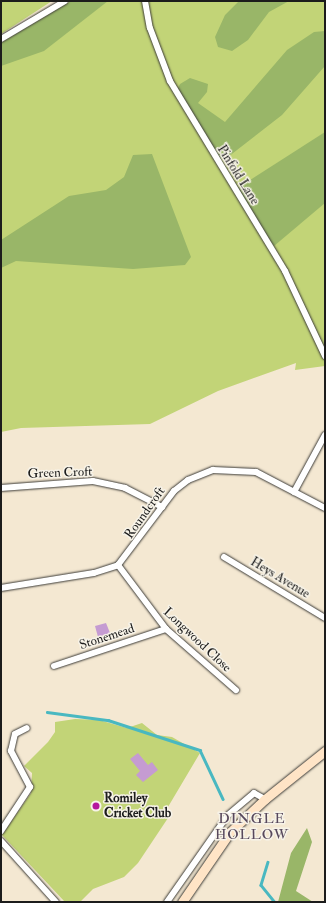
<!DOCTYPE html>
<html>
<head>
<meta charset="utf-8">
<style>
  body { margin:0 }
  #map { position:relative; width:326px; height:903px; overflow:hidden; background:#f4e8d2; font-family:"IM FELL Double Pica",serif }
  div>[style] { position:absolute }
  .green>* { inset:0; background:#c2d477 }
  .forest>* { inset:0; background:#99b668 }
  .stream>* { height:2.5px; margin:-1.25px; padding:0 1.25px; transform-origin:1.25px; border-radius:1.25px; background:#49b8c1 }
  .building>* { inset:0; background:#c59bd2 }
  .roads { filter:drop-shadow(0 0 1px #3c3b37) drop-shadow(0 0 1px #3c3b37) }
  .minor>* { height:6px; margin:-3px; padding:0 3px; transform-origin:3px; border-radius:3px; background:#fff }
  .secondary>* { height:9px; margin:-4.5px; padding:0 4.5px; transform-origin:4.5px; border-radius:4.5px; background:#ffe4c6 }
  .dots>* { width:11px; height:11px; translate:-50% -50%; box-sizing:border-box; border:2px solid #f7f3e8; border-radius:50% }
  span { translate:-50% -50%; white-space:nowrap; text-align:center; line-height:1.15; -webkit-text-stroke:3px #f7f3e8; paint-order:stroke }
  .street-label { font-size:13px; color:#1c1c1c }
  .poi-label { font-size:13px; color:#1c1c1c; font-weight:700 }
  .left { translate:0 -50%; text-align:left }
  .neighbourhood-label { font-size:14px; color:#57485c; letter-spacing:1px }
  .frame { position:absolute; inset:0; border:2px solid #1c1c1c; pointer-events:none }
</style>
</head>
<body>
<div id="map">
  <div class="green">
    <div style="clip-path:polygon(1px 1px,52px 1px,1px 34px)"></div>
    <div style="clip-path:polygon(71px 1px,325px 1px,325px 366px,295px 370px,296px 363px,218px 391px,150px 424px,21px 428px,1px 432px,1px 43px)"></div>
    <div style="clip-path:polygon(75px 719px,99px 720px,127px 728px,142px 723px,157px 735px,172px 737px,200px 753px,165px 812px,170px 815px,138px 863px,124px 877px,93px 889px,80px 902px,65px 902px,2px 835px,31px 793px,32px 773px,24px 766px,48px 742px,55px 732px,55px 722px)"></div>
  </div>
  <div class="forest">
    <div style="clip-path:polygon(71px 1px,108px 1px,44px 51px,1px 66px,1px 43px)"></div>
    <div style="clip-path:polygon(239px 1px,289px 1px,269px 12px,248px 40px,232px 51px,218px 47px,215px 37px,225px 15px)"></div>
    <div style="clip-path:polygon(325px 31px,325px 66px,282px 115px,228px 157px,217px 159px,177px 90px,180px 84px,190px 78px,208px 84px,207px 92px,198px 103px,225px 122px,287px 50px,314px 32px)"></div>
    <div style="clip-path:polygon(325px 132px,325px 203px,274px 246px,236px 189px)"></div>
    <div style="clip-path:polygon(152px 154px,191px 257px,185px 265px,133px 269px,16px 261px,1px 268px,1px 240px,69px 196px,106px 190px,124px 177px,133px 155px)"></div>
    <div style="clip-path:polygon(307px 828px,312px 842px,296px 891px,313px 902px,278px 902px,291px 853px)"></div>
  </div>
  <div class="stream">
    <div style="left:47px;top:712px;width:62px;rotate:7.5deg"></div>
    <div style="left:108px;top:720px;width:97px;rotate:18.1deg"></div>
    <div style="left:200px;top:750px;width:54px;rotate:64.9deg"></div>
    <div style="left:268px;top:862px;width:24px;rotate:107deg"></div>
    <div style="left:261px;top:885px;width:22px;rotate:51deg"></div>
  </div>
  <div class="building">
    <div style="clip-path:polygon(106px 623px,110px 633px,98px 637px,95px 626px)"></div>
    <div style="clip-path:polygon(138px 753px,148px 765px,152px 762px,158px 770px,143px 782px,136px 775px,140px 771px,130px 759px)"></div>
  </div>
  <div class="roads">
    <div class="minor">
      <div style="left:145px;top:1px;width:27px;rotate:80deg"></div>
      <div style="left:150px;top:28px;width:57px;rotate:69.3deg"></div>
      <div style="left:170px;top:81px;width:222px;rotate:58.8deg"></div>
      <div style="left:285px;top:271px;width:94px;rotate:64.8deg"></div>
      <div style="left:1px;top:39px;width:74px;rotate:-30.7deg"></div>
      <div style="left:1px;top:488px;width:92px;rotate:-4.4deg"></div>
      <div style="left:93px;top:481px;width:33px;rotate:12deg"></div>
      <div style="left:125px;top:488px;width:42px;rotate:27.2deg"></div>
      <div style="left:294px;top:492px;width:65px;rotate:-61.5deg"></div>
      <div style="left:224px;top:557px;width:118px;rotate:31.1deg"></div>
      <div style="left:118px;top:565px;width:80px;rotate:53.1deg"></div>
      <div style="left:166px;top:629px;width:93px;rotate:41.1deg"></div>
      <div style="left:1px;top:588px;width:94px;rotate:-9.2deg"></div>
      <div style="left:94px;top:573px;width:25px;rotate:-18deg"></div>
      <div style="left:118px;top:565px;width:93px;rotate:-52.9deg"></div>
      <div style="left:174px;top:491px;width:18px;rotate:-38deg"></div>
      <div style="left:188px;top:480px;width:27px;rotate:-22deg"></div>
      <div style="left:213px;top:470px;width:43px;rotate:2.7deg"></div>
      <div style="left:256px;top:472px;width:78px;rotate:27.6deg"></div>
      <div style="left:54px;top:666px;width:118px;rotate:-18.3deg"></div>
      <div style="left:1px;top:831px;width:53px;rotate:-56.6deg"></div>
      <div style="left:30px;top:787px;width:41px;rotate:-117.8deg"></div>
      <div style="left:11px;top:751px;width:17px;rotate:-77deg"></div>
      <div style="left:15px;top:734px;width:13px;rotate:-27deg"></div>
      <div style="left:1px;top:841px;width:82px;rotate:48deg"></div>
      <div style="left:167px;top:902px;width:106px;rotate:-55deg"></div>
      <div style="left:228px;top:815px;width:34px;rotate:-40deg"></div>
      <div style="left:254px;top:793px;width:13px;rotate:29deg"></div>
    </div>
    <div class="secondary">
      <div style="left:182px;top:902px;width:85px;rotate:-55.6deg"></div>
      <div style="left:230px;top:832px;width:48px;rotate:-43.3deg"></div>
      <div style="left:265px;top:799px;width:77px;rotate:-38.7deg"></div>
    </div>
  </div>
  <div class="dots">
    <div style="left:96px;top:806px;background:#b5179e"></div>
  </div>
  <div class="street-label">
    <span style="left:238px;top:175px;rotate:58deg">Pinfold Lane</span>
    <span style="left:60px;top:473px;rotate:-2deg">Green Croft</span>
    <span style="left:145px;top:513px;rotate:-55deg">Roundcroft</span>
    <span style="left:280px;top:578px;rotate:31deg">Heys Avenue</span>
    <span style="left:107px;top:637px;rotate:-18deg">Stonemead</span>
    <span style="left:197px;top:640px;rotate:43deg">Longwood Close</span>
  </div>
  <div class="poi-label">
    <span class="left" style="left:104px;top:806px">Romiley<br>Cricket Club</span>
  </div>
  <div class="neighbourhood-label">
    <span style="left:252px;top:827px">DINGLE<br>HOLLOW</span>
  </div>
  <div class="frame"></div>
</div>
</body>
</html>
